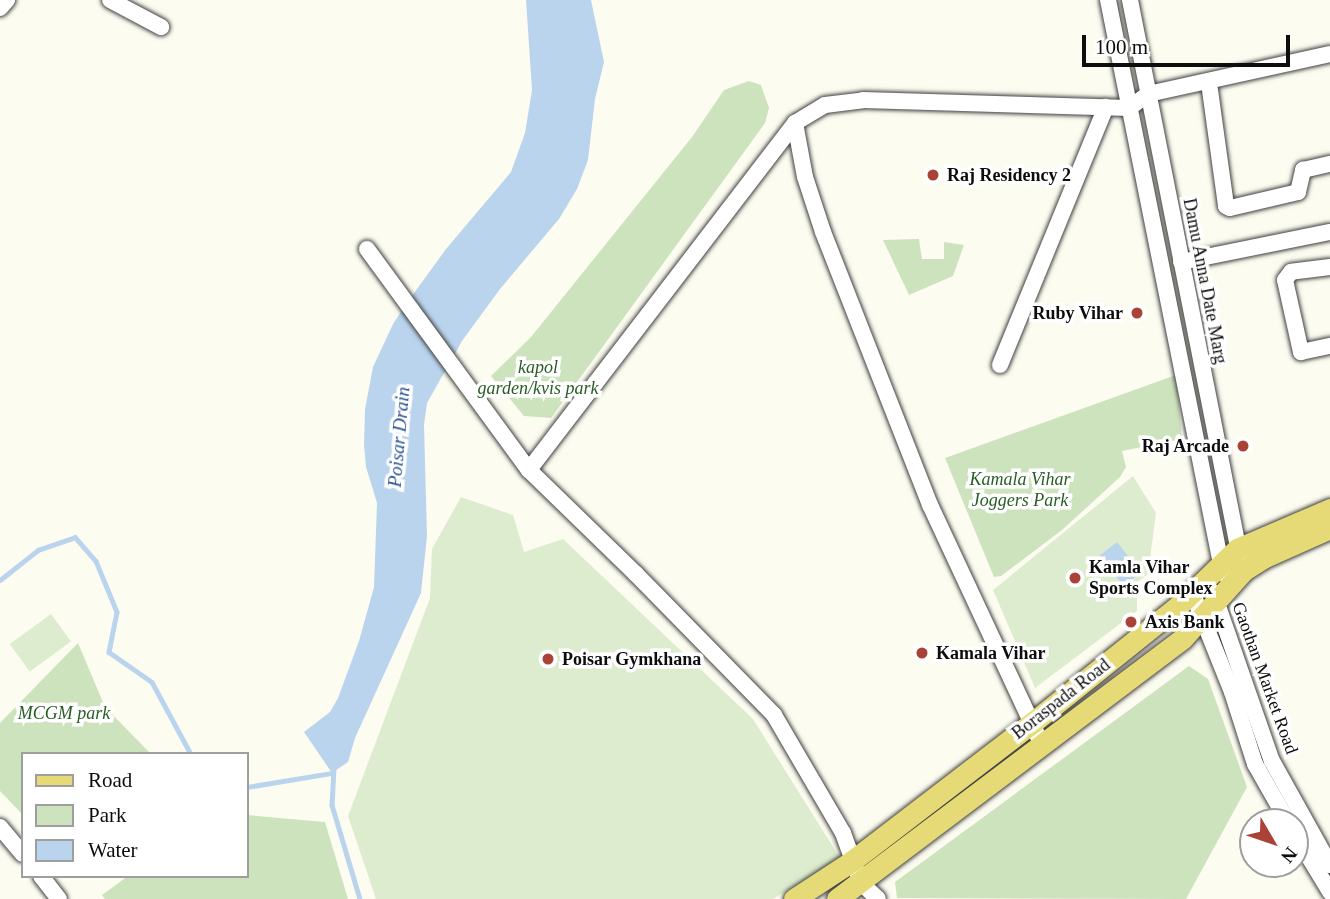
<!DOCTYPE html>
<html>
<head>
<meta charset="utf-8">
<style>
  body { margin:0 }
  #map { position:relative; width:1330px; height:899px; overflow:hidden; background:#fdfcf0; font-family:"Times New Roman",serif }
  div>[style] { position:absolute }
  .green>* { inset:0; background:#cce3bd }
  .pitch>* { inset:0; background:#ddecce; transform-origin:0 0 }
  .water>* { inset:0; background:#bbd4ee; transform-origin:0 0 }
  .stream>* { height:4.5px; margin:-2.25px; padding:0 2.25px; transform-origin:2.25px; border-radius:2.25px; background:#bbd4ee }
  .roads { filter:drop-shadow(0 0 2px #404040) drop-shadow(0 0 2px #404040) }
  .minor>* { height:16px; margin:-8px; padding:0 8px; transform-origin:8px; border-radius:8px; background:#fff }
  .major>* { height:21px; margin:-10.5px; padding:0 10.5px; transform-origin:10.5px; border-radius:10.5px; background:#e6da76 }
  .dots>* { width:19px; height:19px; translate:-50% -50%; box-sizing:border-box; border:4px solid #fff; border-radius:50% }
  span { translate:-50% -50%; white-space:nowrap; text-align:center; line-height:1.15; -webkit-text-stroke:7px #fff; paint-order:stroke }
  .poi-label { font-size:18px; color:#0d0d0d; font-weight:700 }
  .left { translate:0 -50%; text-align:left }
  .right { translate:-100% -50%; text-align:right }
  .street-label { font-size:18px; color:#0d0d0d }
  .park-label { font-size:18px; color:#2a5c26; font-style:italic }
  .water-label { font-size:19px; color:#27538f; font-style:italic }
  .legend { position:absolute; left:21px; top:752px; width:228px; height:126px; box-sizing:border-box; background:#fff; border:2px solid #9e9e9e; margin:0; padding:9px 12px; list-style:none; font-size:21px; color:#0d0d0d }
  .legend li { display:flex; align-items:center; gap:14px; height:35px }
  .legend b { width:35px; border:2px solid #9e9e9e }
  .north { position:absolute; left:1239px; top:808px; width:70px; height:70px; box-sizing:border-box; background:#fff; border:2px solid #9e9e9e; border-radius:50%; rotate:129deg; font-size:19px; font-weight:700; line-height:28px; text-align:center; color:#0d0d0d }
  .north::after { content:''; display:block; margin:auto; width:24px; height:32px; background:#ab4238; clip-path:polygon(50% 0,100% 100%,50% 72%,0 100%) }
  .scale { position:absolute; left:1082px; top:35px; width:208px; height:32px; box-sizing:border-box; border:4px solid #0d0d0d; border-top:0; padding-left:9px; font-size:21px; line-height:24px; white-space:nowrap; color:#0d0d0d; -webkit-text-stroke:5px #fff; paint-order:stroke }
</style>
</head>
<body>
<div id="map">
  <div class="green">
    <div style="clip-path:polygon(749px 81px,761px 85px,769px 108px,765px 123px,551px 418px,524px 416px,491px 376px,531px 337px,692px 137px,724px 90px)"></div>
    <div style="clip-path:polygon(919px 239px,922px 259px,944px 259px,944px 242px,964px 245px,953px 276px,909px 295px,883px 240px)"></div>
    <div style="clip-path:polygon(1176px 375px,1182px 439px,1122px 451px,1126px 467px,1120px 477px,1062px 530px,1001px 576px,994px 577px,945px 458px)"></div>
    <div style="clip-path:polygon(78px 643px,105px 707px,151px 754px,23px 754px,23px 815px,0 791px,0 723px)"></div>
    <div style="clip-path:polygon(1189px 666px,1208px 679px,1247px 787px,1186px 899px,897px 898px,895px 882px)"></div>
    <div style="clip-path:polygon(247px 815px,325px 822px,348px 899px,105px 899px,102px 895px,128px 876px,247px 876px)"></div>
  </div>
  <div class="pitch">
    <div style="clip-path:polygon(1133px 476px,1156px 513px,1148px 574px,1137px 582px,1137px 611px,1035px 688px,993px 590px)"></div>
    <div style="clip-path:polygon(461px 497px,513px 515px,524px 552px,563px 539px,753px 719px,840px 858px,773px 899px,376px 899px,348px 816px,430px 598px,432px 549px)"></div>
    <div style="left:51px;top:614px;width:34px;height:51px;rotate:54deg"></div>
  </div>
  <div class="water">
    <div style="clip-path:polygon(526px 0,591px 0,604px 62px,595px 99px,588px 160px,577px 189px,559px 219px,500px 289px,462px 341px,427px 403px,424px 425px,427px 536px,421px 593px,355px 738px,348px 762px,332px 773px,304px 732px,330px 712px,338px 698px,359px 641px,374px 587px,377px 503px,366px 467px,364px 445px,365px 409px,373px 367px,393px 324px,409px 300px,446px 249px,511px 172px,525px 133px,532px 90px)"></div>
    <div style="left:1117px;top:542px;width:39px;height:22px;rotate:52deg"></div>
  </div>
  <div class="stream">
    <div style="left:0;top:580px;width:48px;rotate:-38.3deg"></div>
    <div style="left:38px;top:550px;width:39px;rotate:-19deg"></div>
    <div style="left:75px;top:537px;width:32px;rotate:49deg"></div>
    <div style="left:96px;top:561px;width:55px;rotate:67.6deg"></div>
    <div style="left:117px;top:612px;width:41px;rotate:101.3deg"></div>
    <div style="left:109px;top:652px;width:52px;rotate:34.9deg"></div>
    <div style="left:152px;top:682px;width:82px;rotate:61.6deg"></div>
    <div style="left:334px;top:768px;width:37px;rotate:93deg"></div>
    <div style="left:332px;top:805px;width:98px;rotate:73.4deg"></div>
    <div style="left:247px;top:787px;width:86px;rotate:-9.4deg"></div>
  </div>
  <div class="roads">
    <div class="minor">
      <div style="left:110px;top:0;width:58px;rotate:27.9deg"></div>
      <div style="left:1108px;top:0;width:585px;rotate:78.67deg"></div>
      <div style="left:1130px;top:0;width:568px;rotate:78.83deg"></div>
      <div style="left:0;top:8px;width:11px;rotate:-49deg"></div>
      <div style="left:1209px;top:83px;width:124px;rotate:82.1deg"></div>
      <div style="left:1226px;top:206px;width:4px;rotate:27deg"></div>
      <div style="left:1230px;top:208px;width:70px;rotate:-13.2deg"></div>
      <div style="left:1298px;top:192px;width:23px;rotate:-77deg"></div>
      <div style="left:1303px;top:170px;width:28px;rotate:-13deg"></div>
      <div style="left:795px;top:123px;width:437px;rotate:127.5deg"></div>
      <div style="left:529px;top:470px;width:149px;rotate:44.2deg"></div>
      <div style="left:636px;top:574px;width:197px;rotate:45.6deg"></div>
      <div style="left:774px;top:715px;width:137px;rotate:59.7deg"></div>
      <div style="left:843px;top:833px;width:53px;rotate:70.2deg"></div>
      <div style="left:861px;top:883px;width:23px;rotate:43deg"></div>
      <div style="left:367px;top:249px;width:274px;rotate:53.8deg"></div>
      <div style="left:1181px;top:262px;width:152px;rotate:-11.4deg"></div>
      <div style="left:1330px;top:267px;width:39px;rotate:173deg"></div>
      <div style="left:1291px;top:272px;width:10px;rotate:127deg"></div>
      <div style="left:1285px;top:280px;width:74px;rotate:77.5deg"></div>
      <div style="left:1301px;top:352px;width:30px;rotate:-12deg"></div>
      <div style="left:1000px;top:365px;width:279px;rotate:-67.7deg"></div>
      <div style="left:1192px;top:592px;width:108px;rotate:68.2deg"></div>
      <div style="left:1232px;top:692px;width:76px;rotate:72.3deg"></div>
      <div style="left:1255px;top:764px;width:67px;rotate:60.4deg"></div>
      <div style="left:1213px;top:592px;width:179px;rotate:70.8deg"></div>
      <div style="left:1272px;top:761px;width:119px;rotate:60.9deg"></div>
      <div style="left:1042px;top:745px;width:265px;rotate:-115deg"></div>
      <div style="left:930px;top:505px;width:293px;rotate:-111.4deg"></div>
      <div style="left:823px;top:232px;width:58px;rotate:-108.1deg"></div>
      <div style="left:805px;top:177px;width:55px;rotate:-100.5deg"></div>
      <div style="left:795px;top:123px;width:35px;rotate:-31deg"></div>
      <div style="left:825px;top:105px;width:38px;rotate:-7deg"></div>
      <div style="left:863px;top:100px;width:266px;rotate:1.7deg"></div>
      <div style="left:1129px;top:108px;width:24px;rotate:-36deg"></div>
      <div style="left:1148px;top:94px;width:186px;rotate:-12.4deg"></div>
      <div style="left:0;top:827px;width:35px;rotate:50deg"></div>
      <div style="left:1295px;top:834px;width:68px;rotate:58.9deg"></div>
      <div style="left:41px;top:876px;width:29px;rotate:52deg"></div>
    </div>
    <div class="major">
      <div style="left:794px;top:899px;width:69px;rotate:-33.2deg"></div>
      <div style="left:852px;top:861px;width:227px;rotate:-37.5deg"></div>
      <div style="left:1032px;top:723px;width:187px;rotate:-38.7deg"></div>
      <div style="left:1178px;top:606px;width:82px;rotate:-44deg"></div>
      <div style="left:1237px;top:549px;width:101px;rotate:-23.3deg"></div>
      <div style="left:837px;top:899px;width:433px;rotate:-37deg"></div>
      <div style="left:1183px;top:638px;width:91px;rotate:-48.1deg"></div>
      <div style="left:1244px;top:570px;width:22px;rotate:-32deg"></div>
      <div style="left:1263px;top:558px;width:73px;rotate:-24.1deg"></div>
    </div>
  </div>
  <div class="dots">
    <div style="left:933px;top:175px;background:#ab4238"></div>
    <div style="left:1137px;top:313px;background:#ab4238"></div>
    <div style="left:1243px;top:446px;background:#ab4238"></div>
    <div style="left:1075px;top:578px;background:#ab4238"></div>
    <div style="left:1131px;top:622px;background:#ab4238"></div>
    <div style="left:922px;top:653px;background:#ab4238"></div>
    <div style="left:548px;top:659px;background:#ab4238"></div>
  </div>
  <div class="poi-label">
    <span class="left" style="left:947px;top:175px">Raj Residency 2</span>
    <span class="right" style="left:1123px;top:313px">Ruby Vihar</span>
    <span class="right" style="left:1229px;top:446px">Raj Arcade</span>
    <span class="left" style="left:1089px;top:578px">Kamla Vihar<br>Sports Complex</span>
    <span class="left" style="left:1145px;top:622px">Axis Bank</span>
    <span class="left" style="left:936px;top:653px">Kamala Vihar</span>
    <span class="left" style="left:562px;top:659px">Poisar Gymkhana</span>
  </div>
  <div class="street-label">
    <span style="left:1205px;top:281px;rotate:79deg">Damu Anna Date Marg</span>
    <span style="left:1265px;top:678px;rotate:70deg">Gaothan Market Road</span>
    <span style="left:1061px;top:699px;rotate:-38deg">Boraspada Road</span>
  </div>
  <div class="park-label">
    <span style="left:538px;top:378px">kapol<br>garden/kvis park</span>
    <span style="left:1020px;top:490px">Kamala Vihar<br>Joggers Park</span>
    <span style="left:64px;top:713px">MCGM park</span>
  </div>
  <div class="water-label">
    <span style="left:399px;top:437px;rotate:-85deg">Poisar Drain</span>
  </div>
  <ul class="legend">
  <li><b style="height:9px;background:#e6da76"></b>Road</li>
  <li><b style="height:19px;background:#cce3bd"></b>Park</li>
  <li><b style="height:19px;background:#bbd4ee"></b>Water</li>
  </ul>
  <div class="north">N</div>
  <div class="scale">100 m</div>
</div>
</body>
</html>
